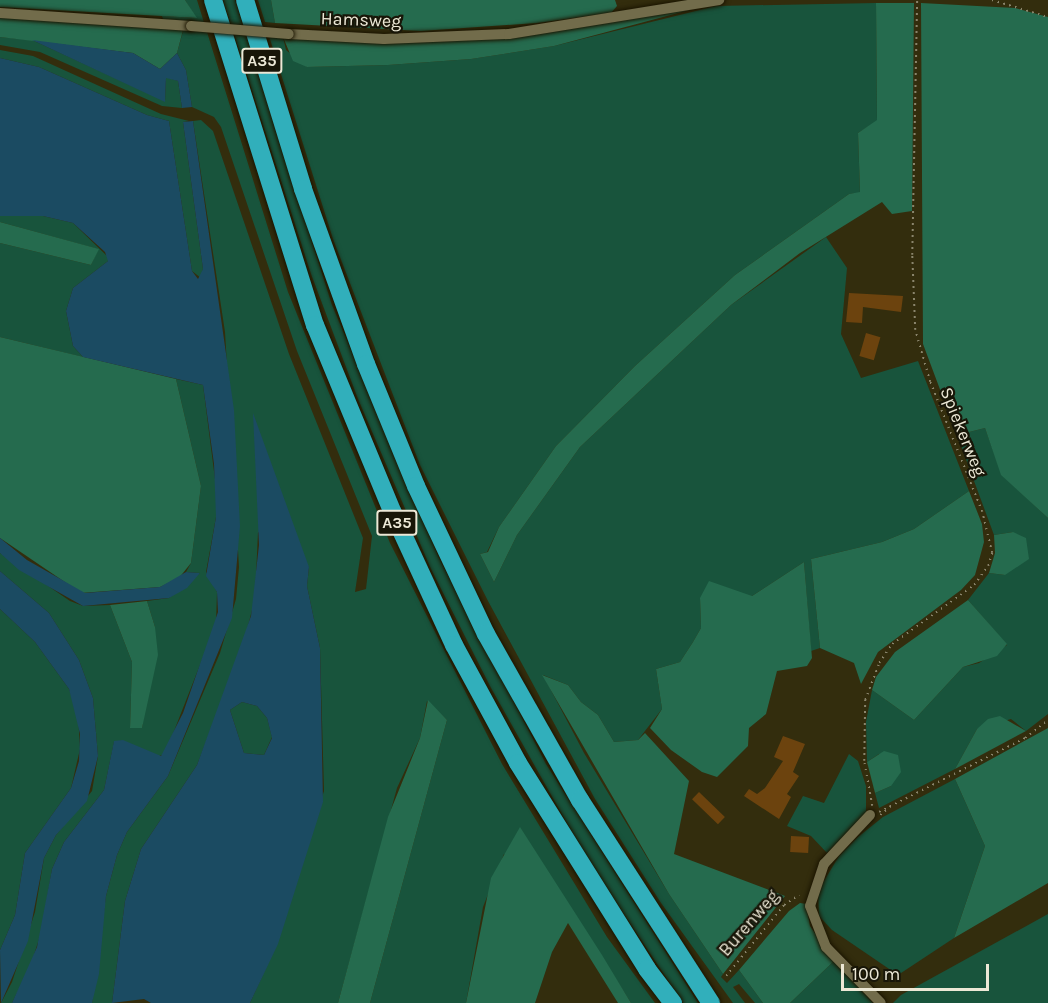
<!DOCTYPE html>
<html>
<head>
<meta charset="utf-8">
<style>
  body { margin:0 }
  #map { position:relative; width:1048px; height:1003px; overflow:hidden; background:#332d0d; font-family:Karla,sans-serif }
  div>[style] { position:absolute }
  .green>* { inset:0; background:#18543c }
  .forest>* { inset:0; background:#256b4e }
  .water>* { inset:0; background:#1b4b62 }
  .building>* { inset:0; background:#6c430e; transform-origin:0 0 }
  .path>* { height:1.5px; margin-top:-0.75px; transform-origin:0; background:repeating-linear-gradient(90deg,#8a856c 0 1.5px,transparent 0 6px) }
  .roads { filter:drop-shadow(0 0 2px #1b1500) drop-shadow(0 0 2px #1b1500) }
  .street>* { height:10px; margin:-5px; padding:0 5px; transform-origin:5px; border-radius:5px; background:#726c4b }
  .highway>* { height:18px; margin:-9px; padding:0 9px; transform-origin:9px; border-radius:9px; background:#31afbb }
  .bridges { filter:drop-shadow(0 0 2px #1b1500) drop-shadow(0 0 2px #1b1500) }
  .street-bridge>* { height:10px; margin:-5px; padding:0 5px; transform-origin:5px; border-radius:5px; background:#726c4b }
  span { translate:-50% -50%; white-space:nowrap; text-align:center; line-height:1.15; -webkit-text-stroke:4.5px #181608; paint-order:stroke }
  .shield-label span { padding:2px 4px; background:#181608; border:2px solid; border-radius:4px; -webkit-text-stroke-width:0 }
  .shield-label { font-size:16px; color:#ece8d6; font-weight:700 }
  .street-label { font-size:18px; color:#ece8d6 }
  .scale { position:absolute; left:841px; top:964px; width:148px; height:27px; box-sizing:border-box; border:3px solid #ece8d6; border-top:0; padding-left:8px; font-size:18px; line-height:21px; white-space:nowrap; color:#ece8d6; -webkit-text-stroke:4px #181608; paint-order:stroke }
</style>
</head>
<body>
<div id="map">
  <div class="green">
    <div style="clip-path:polygon(185px 0,197px 0,288px 292px,390px 543px,502px 764px,607px 937px,655px 1003px,631px 1003px,571px 908px,504px 854px,483px 907px,466px 1003px,370px 1003px,447px 720px,427px 701px,420px 738px,397px 788px,338px 1003px,250px 1003px,265px 970px,324px 791px,320px 648px,307px 586px,309px 567px,258px 532px,255px 598px,243px 646px,197px 765px,141px 849px,125px 901px,112px 1003px,92px 1003px,106px 896px,117px 855px,127px 832px,168px 776px,220px 653px,236px 599px,239px 567px,225px 332px,193px 121px,201px 120px,213px 131px,289px 354px,363px 538px,355px 592px,366px 589px,372px 536px,297px 351px,221px 127px,214px 117px,192px 107px,186px 70px,177px 53px,183px 31px,167px 29px,162px 16px,196px 18px)"></div>
    <div style="clip-path:polygon(223px 0,235px 0,332px 305px,439px 558px,546px 764px,698px 1003px,683px 1003px,586px 857px,491px 688px,431px 569px,358px 399px,311px 274px)"></div>
    <div style="clip-path:polygon(258px 0,271px 0,275px 23px,265px 22px)"></div>
    <div style="clip-path:polygon(876px 3px,877px 121px,858px 133px,860px 193px,849px 194px,735px 275px,635px 366px,556px 446px,499px 527px,487px 552px,480px 554px,494px 582px,517px 535px,580px 447px,731px 305px,826px 237px,847px 268px,841px 334px,861px 378px,918px 361px,969px 491px,914px 529px,882px 542px,811px 559px,820px 648px,811px 651px,804px 562px,752px 596px,700px 598px,701px 628px,693px 642px,680px 662px,656px 669px,662px 709px,638px 740px,614px 742px,598px 715px,581px 702px,568px 685px,543px 675px,584px 753px,669px 894px,723px 974px,721px 977px,727px 983px,739px 970px,763px 1003px,755px 1003px,739px 984px,733px 987px,745px 1003px,733px 1003px,661px 903px,595px 799px,488px 601px,420px 465px,333px 239px,269px 36px,283px 37px,286px 50px,307px 67px,388px 65px,471px 59px,554px 46px,716px 6px)"></div>
    <div style="clip-path:polygon(0 37px,32px 40px,165px 101px,166px 77px,178px 81px,182px 108px,162px 106px,40px 52px,0 45px)"></div>
    <div style="clip-path:polygon(0 50px,33px 56px,161px 114px,189px 121px,183px 122px,203px 269px,201px 278px,192px 271px,169px 121px,147px 115px,39px 67px,0 58px)"></div>
    <div style="clip-path:polygon(0 216px,43px 216px,73px 223px,108px 257px,108px 261px,73px 288px,66px 311px,73px 346px,83px 357px,0 337px,0 243px,91px 265px,98px 249px,0 222px)"></div>
    <div style="clip-path:polygon(176px 379px,203px 385px,216px 487px,216px 517px,206px 572px,217px 592px,216px 624px,165px 754px,159px 756px,114px 742px,104px 790px,64px 842px,52px 869px,41px 933px,31px 964px,12px 1003px,1px 1003px,12px 982px,35px 912px,44px 858px,56px 835px,92px 791px,98px 756px,93px 698px,79px 660px,49px 613px,0 571px,0 553px,70px 601px,83px 606px,110px 605px,132px 662px,130px 728px,142px 728px,155px 627px,147px 601px,169px 598px,200px 573px,186px 572px,191px 563px,201px 486px)"></div>
    <div style="clip-path:polygon(985px 428px,1002px 475px,1048px 518px,1048px 714px,1026px 731px,1011px 719px,977px 729px,955px 769px,879px 808px,875px 793px,891px 786px,879px 754px,867px 762px,866px 722px,872px 690px,914px 720px,963px 667px,979px 663px,1007px 645px,968px 600px,989px 573px,1005px 575px,1013px 532px,994px 535px,957px 435px)"></div>
    <div style="clip-path:polygon(0 609px,35px 642px,69px 689px,78px 713px,80px 749px,71px 788px,25px 853px,15px 915px,0 950px)"></div>
    <div style="clip-path:polygon(242px 702px,257px 706px,267px 718px,272px 737px,264px 755px,244px 753px,230px 710px)"></div>
    <div style="clip-path:polygon(849px 754px,858px 761px,866px 786px,866px 815px,827px 853px,811px 836px,787px 826px,803px 796px,824px 803px)"></div>
    <div style="clip-path:polygon(955px 779px,985px 846px,954px 938px,898px 975px,832px 930px,819px 916px,818px 891px,839px 856px,858px 837px,883px 817px)"></div>
    <div style="clip-path:polygon(1048px 914px,1048px 1003px,893px 1003px,901px 995px)"></div>
    <div style="clip-path:polygon(834px 961px,873px 1003px,790px 1003px)"></div>
  </div>
  <div class="forest">
    <div style="clip-path:polygon(0 0,185px 0,197px 18px,0 7px)"></div>
    <div style="clip-path:polygon(271px 0,615px 0,617px 6px,611px 13px,537px 23px,421px 31px,275px 23px)"></div>
    <div style="clip-path:polygon(876px 3px,914px 3px,912px 211px,892px 214px,882px 202px,800px 253px,731px 305px,580px 447px,517px 535px,494px 582px,480px 554px,488px 552px,499px 527px,556px 446px,635px 366px,735px 275px,849px 194px,860px 192px,858px 133px,877px 120px)"></div>
    <div style="clip-path:polygon(921px 3px,1015px 8px,1048px 17px,1048px 518px,1001px 475px,985px 428px,957px 435px,923px 344px)"></div>
    <div style="clip-path:polygon(693px 9px,554px 46px,471px 59px,388px 65px,307px 67px,293px 61px,283px 37px,414px 42px)"></div>
    <div style="clip-path:polygon(0 17px,183px 30px,177px 53px,160px 69px,133px 53px,0 37px)"></div>
    <div style="clip-path:polygon(0 222px,99px 249px,91px 265px,0 243px)"></div>
    <div style="clip-path:polygon(0 337px,176px 379px,201px 486px,191px 563px,179px 578px,160px 587px,81px 593px,0 538px)"></div>
    <div style="clip-path:polygon(969px 491px,982px 524px,984px 542px,975px 575px,961px 590px,878px 652px,861px 684px,854px 663px,820px 648px,811px 559px,882px 542px,914px 529px)"></div>
    <div style="clip-path:polygon(1013px 532px,1026px 538px,1029px 559px,1005px 575px,989px 573px,995px 553px,994px 535px)"></div>
    <div style="clip-path:polygon(804px 562px,812px 658px,807px 666px,777px 671px,766px 714px,749px 728px,748px 746px,717px 777px,702px 772px,671px 750px,650px 728px,662px 709px,656px 669px,680px 662px,693px 642px,701px 628px,700px 598px,709px 581px,752px 596px)"></div>
    <div style="clip-path:polygon(968px 600px,1007px 644px,997px 656px,963px 667px,914px 720px,872px 690px,876px 677px,895px 652px)"></div>
    <div style="clip-path:polygon(147px 601px,155px 627px,158px 655px,142px 728px,130px 728px,132px 662px,110px 605px)"></div>
    <div style="clip-path:polygon(542px 675px,568px 685px,581px 702px,598px 715px,614px 742px,638px 740px,645px 733px,689px 781px,674px 854px,785px 896px,723px 974px,669px 894px)"></div>
    <div style="clip-path:polygon(428px 700px,447px 720px,370px 1003px,338px 1003px,388px 817px,420px 738px)"></div>
    <div style="clip-path:polygon(1000px 716px,1026px 731px,955px 769px,977px 729px,988px 719px)"></div>
    <div style="clip-path:polygon(1048px 728px,1048px 883px,954px 938px,985px 846px,955px 779px)"></div>
    <div style="clip-path:polygon(884px 751px,898px 755px,901px 772px,891px 786px,875px 793px,867px 762px)"></div>
    <div style="clip-path:polygon(520px 827px,602px 955px,631px 1003px,618px 1003px,568px 923px,552px 952px,535px 1003px,466px 1003px,491px 878px)"></div>
    <div style="clip-path:polygon(800px 903px,806px 904px,810px 926px,834px 961px,790px 1003px,763px 1003px,739px 970px,789px 911px)"></div>
  </div>
  <div class="water">
    <div style="clip-path:polygon(32px 40px,133px 53px,160px 69px,177px 53px,186px 70px,192px 107px,182px 108px,178px 81px,166px 78px,165px 102px)"></div>
    <div style="clip-path:polygon(0 58px,39px 67px,147px 115px,169px 121px,192px 271px,198px 279px,203px 269px,183px 122px,193px 121px,234px 410px,240px 526px,232px 618px,168px 776px,127px 832px,117px 855px,106px 896px,99px 974px,92px 1003px,12px 1003px,37px 947px,52px 869px,64px 842px,104px 790px,114px 741px,123px 740px,161px 756px,183px 713px,218px 612px,217px 592px,206px 576px,216px 517px,214px 464px,203px 385px,83px 357px,73px 346px,66px 311px,73px 288px,108px 261px,105px 252px,73px 223px,43px 216px,0 216px)"></div>
    <div style="clip-path:polygon(evenodd,253px 413px,309px 567px,307px 586px,320px 648px,323px 802px,278px 944px,250px 1003px,151px 1003px,144px 999px,112px 1003px,125px 901px,141px 849px,197px 765px,251px 616px,259px 545px,253px 413px,242px 702px,257px 706px,267px 718px,272px 738px,264px 755px,244px 753px,230px 710px,242px 702px)"></div>
    <div style="clip-path:polygon(0 538px,27px 560px,85px 593px,160px 587px,186px 572px,200px 573px,187px 588px,169px 598px,83px 606px,19px 570px,0 553px)"></div>
    <div style="clip-path:polygon(0 571px,49px 613px,79px 660px,93px 698px,98px 756px,87px 801px,56px 835px,44px 858px,28px 941px,1px 1003px,0 950px,15px 915px,25px 853px,71px 788px,79px 761px,80px 734px,69px 689px,35px 642px,0 609px)"></div>
  </div>
  <div class="building">
    <div style="clip-path:polygon(849px 293px,903px 296px,901px 312px,863px 307px,862px 323px,846px 322px)"></div>
    <div style="left:866px;top:333px;width:15px;height:24px;rotate:16deg"></div>
    <div style="clip-path:polygon(783px 736px,805px 744px,793px 772px,799px 776px,787px 794px,791px 797px,779px 819px,744px 796px,749px 789px,757px 794px,765px 788px,783px 761px,774px 757px)"></div>
    <div style="left:699px;top:792px;width:36px;height:10px;rotate:44deg"></div>
    <div style="left:791px;top:836px;width:18px;height:16px;rotate:3deg"></div>
  </div>
  <div class="path">
    <div style="left:992px;top:0;width:59px;rotate:16.9deg"></div>
    <div style="left:872px;top:806px;width:46px;rotate:-100.1deg"></div>
    <div style="left:864px;top:761px;width:61px;rotate:-89.1deg"></div>
    <div style="left:865px;top:700px;width:40px;rotate:-69deg"></div>
    <div style="left:879px;top:663px;width:23px;rotate:-56deg"></div>
    <div style="left:892px;top:644px;width:101px;rotate:-35.7deg"></div>
    <div style="left:974px;top:585px;width:24px;rotate:-54deg"></div>
    <div style="left:988px;top:566px;width:14px;rotate:-73deg"></div>
    <div style="left:992px;top:553px;width:42px;rotate:-103.7deg"></div>
    <div style="left:982px;top:512px;width:140px;rotate:-111.8deg"></div>
    <div style="left:930px;top:382px;width:54px;rotate:-106.1deg"></div>
    <div style="left:915px;top:330px;width:75px;rotate:-92.3deg"></div>
    <div style="left:912px;top:255px;width:255px;rotate:-88.9deg"></div>
    <div style="left:879px;top:812px;width:164px;rotate:-26.9deg"></div>
    <div style="left:1025px;top:738px;width:29px;rotate:-38deg"></div>
    <div style="left:880px;top:815px;width:13px;rotate:-39deg"></div>
    <div style="left:726px;top:976px;width:92px;rotate:-50.8deg"></div>
    <div style="left:784px;top:905px;width:18px;rotate:-34deg"></div>
  </div>
  <div class="roads">
    <div class="street">
      <div style="left:0;top:13px;width:191px;rotate:3.9deg"></div>
      <div style="left:289px;top:34px;width:95px;rotate:3deg"></div>
      <div style="left:384px;top:39px;width:125px;rotate:-2.3deg"></div>
      <div style="left:509px;top:34px;width:213px;rotate:-9.2deg"></div>
      <div style="left:870px;top:815px;width:67px;rotate:133.2deg"></div>
      <div style="left:824px;top:864px;width:44px;rotate:108.4deg"></div>
      <div style="left:810px;top:906px;width:44px;rotate:68.7deg"></div>
      <div style="left:826px;top:947px;width:78px;rotate:45.5deg"></div>
    </div>
    <div class="highway">
      <div style="left:213px;top:0;width:341px;rotate:72.6deg"></div>
      <div style="left:315px;top:325px;width:204px;rotate:67.5deg"></div>
      <div style="left:393px;top:513px;width:145px;rotate:65.2deg"></div>
      <div style="left:454px;top:645px;width:134px;rotate:61.5deg"></div>
      <div style="left:518px;top:763px;width:243px;rotate:57.9deg"></div>
      <div style="left:647px;top:969px;width:43px;rotate:52.6deg"></div>
      <div style="left:245px;top:0;width:198px;rotate:72.9deg"></div>
      <div style="left:303px;top:189px;width:186px;rotate:70.2deg"></div>
      <div style="left:366px;top:364px;width:132px;rotate:67.7deg"></div>
      <div style="left:416px;top:486px;width:164px;rotate:64.7deg"></div>
      <div style="left:486px;top:634px;width:191px;rotate:60.5deg"></div>
      <div style="left:580px;top:800px;width:242px;rotate:57.2deg"></div>
    </div>
  </div>
  <div class="bridges">
    <div class="street-bridge">
      <div style="left:191px;top:26px;width:98px;rotate:4.7deg"></div>
    </div>
  </div>
  <div class="shield-label">
    <span style="left:262px;top:61px">A35</span>
    <span style="left:397px;top:523px">A35</span>
  </div>
  <div class="street-label">
    <span style="left:361px;top:20px;rotate:2deg">Hamsweg</span>
    <span style="left:963px;top:432px;rotate:68deg">Spiekerweg</span>
    <span style="left:749px;top:923px;rotate:-49deg">Burenweg</span>
  </div>
  <div class="scale">100 m</div>
</div>
</body>
</html>
